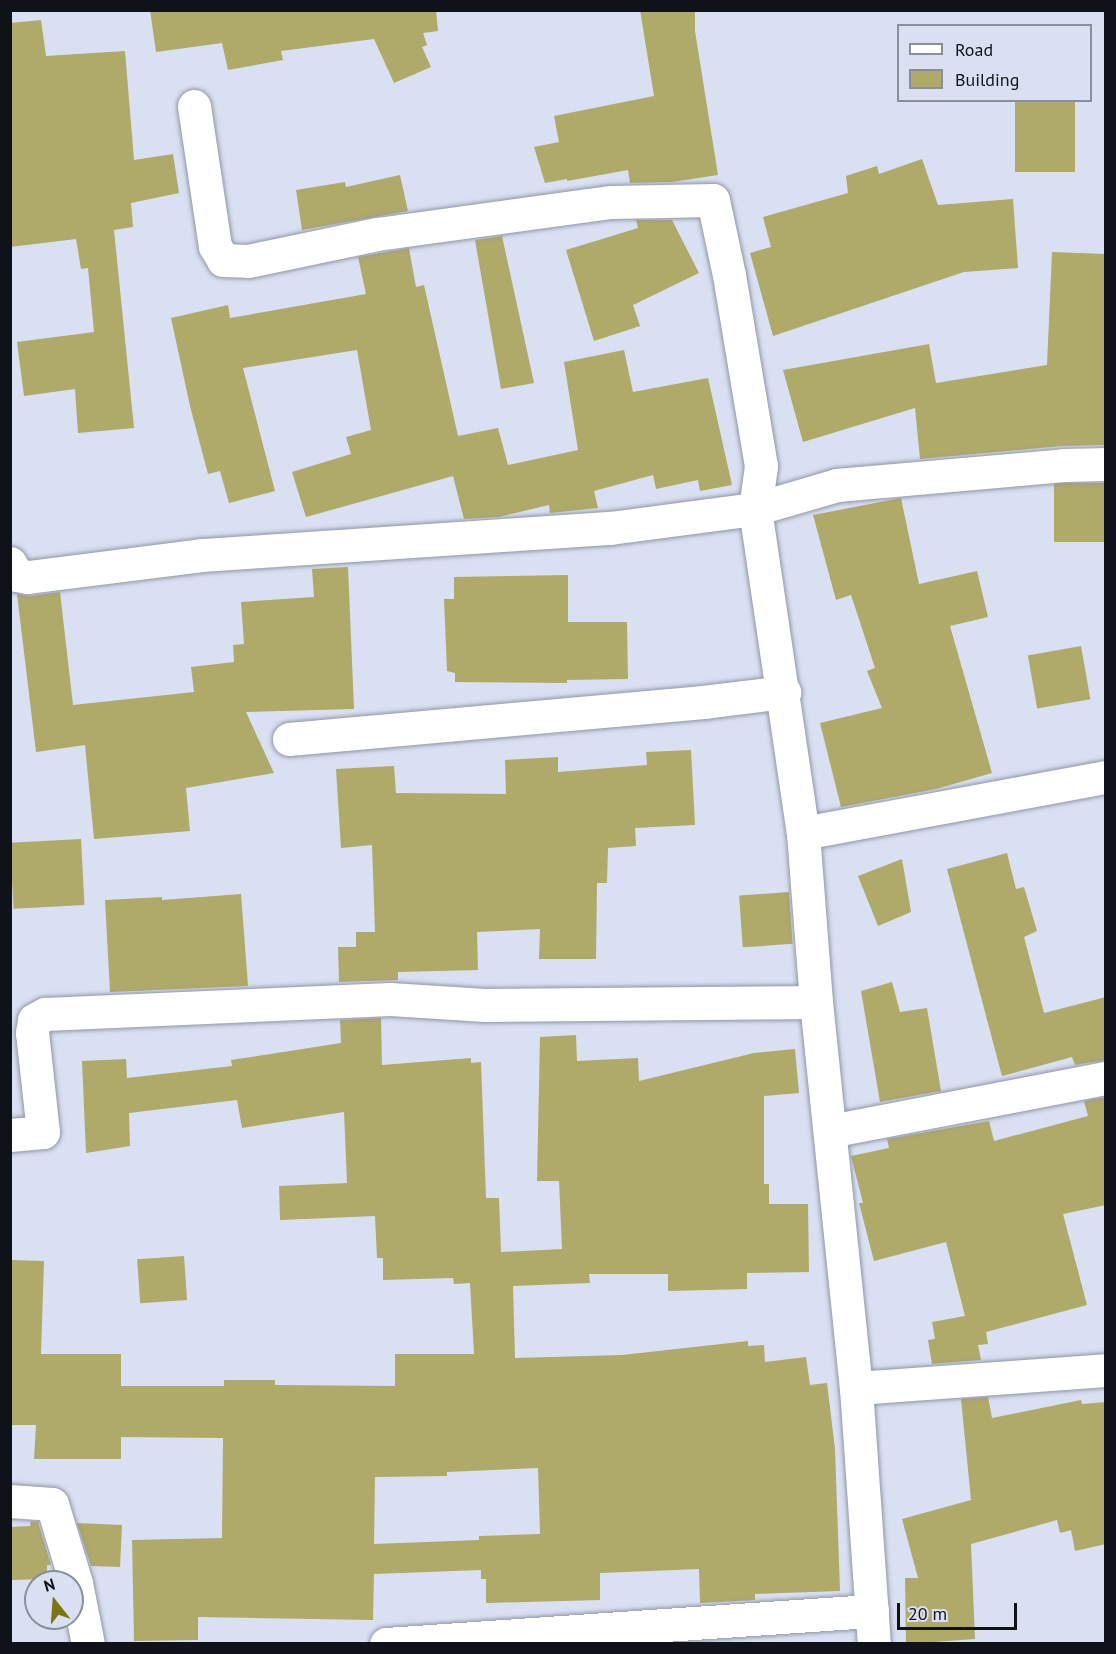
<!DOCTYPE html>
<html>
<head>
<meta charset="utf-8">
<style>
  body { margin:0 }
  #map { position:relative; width:1116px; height:1654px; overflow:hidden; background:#d9e0f2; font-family:"PT Sans",sans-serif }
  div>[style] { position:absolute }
  .building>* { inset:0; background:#afa96a; transform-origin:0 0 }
  .roads { filter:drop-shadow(0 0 2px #9096a6) drop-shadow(0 0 2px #9096a6) }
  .minor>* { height:33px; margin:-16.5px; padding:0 16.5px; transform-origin:16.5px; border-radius:16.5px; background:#fff }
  span { translate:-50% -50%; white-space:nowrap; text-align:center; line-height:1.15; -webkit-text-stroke:4.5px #d9e0f2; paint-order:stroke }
  .frame { position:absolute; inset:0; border:12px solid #0f1218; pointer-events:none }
  .legend { position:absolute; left:897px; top:24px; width:195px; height:78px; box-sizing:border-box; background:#d9e0f2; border:2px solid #888e9b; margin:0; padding:8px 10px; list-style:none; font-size:18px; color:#0f1218 }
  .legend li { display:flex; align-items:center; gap:12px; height:30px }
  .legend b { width:30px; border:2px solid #888e9b }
  .north { position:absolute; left:24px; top:1570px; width:60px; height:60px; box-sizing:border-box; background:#d9e0f2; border:2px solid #888e9b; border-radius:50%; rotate:343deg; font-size:16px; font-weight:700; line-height:24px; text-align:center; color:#0f1218 }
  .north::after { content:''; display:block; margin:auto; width:21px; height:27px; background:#7d7416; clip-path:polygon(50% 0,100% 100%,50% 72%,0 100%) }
  .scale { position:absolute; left:897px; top:1603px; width:120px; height:27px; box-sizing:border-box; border:3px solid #0f1218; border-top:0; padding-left:8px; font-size:18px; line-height:21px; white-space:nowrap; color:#0f1218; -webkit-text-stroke:4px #d9e0f2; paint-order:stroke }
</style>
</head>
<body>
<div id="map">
  <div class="building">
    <div style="clip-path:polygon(150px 10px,436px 10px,438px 31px,423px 33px,427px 45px,422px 47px,431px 67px,394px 83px,374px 39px,281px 51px,283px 60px,228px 70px,222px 43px,156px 52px)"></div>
    <div style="clip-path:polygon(640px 10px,695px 10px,695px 31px,718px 175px,672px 182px,630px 183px,628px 170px,567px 181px,567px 179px,545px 183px,534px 147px,559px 142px,554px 116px,654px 96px)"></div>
    <div style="clip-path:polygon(41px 20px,46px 56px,125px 51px,134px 160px,173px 154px,179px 193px,131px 203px,133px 227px,114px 230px,134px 428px,78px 433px,75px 389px,24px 396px,17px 342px,94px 332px,88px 268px,81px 269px,76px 239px,10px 247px,10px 23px)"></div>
    <div style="left:1015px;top:100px;width:60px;height:72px"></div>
    <div style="clip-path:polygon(922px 159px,938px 205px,1013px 199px,1018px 268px,964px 272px,773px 336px,750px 253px,771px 247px,763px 217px,848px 193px,846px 176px,877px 166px,879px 174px)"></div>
    <div style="clip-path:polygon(400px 175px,408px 211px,302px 230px,296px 190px,345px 182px,346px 187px)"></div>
    <div style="clip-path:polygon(636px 220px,672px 220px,699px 273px,633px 305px,640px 326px,594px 341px,566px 250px,638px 228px)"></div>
    <div style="clip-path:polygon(502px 236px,534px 383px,501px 389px,475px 240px)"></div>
    <div style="clip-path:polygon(409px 248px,416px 287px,424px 285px,458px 436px,498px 428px,508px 465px,578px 450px,564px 362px,624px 350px,633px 392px,708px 378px,732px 485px,700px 491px,698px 480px,656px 489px,653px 475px,594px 491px,598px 508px,550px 513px,549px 505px,499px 517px,464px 519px,453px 476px,306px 517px,292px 472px,351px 454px,346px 437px,371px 430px,357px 350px,243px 368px,275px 491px,229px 503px,220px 471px,208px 474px,190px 406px,171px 318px,228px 305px,230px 318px,366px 294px,358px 257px)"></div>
    <div style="clip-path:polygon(1052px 252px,1106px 254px,1106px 445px,1062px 446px,920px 459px,915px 408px,803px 442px,783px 370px,929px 344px,936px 383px,1047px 365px)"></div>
    <div style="left:1106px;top:483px;width:59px;height:52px;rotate:90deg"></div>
    <div style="clip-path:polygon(901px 498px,919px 584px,977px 571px,988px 617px,950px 626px,992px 773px,936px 789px,841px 807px,820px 723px,882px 708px,867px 671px,875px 668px,851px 595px,836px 600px,813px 515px)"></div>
    <div style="clip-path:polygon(348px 567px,354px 709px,246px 712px,274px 773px,186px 788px,190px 831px,94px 839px,85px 745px,36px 752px,17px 594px,30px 596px,60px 592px,73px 705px,194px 692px,191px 667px,234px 662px,233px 645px,244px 644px,241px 602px,314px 597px,312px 569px)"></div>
    <div style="clip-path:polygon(568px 575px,568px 622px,627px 622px,628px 679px,567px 680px,567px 683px,455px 682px,455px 673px,447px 671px,444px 599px,454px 599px,454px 577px)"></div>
    <div style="left:1081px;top:646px;width:54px;height:54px;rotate:80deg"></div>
    <div style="clip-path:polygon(691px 750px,695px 825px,635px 828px,636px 846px,608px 848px,607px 883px,597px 883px,596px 959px,539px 959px,540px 929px,477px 932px,478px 970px,398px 972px,398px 980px,339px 982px,338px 947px,356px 947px,356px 932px,375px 932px,372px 845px,341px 848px,336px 769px,394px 766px,396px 793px,506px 794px,505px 760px,558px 757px,558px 772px,647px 765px,646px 752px)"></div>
    <div style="left:81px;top:839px;width:66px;height:71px;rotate:87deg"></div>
    <div style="clip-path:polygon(1007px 853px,1016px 889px,1024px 887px,1037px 931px,1024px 937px,1044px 1013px,1106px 997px,1106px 1060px,1075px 1065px,1072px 1057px,1002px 1076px,947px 869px)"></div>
    <div style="clip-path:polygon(902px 859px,911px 912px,878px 926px,858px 876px)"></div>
    <div style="left:789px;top:892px;width:52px;height:50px;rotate:86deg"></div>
    <div style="clip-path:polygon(241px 894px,248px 986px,110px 992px,105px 900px,162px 897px,162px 900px)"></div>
    <div style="clip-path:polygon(892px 982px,900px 1012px,927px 1008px,941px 1091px,880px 1102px,861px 991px)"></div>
    <div style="clip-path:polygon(evenodd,381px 1018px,382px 1065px,471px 1058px,471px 1063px,481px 1062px,486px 1198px,499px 1198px,501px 1252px,562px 1249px,559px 1181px,537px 1181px,540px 1037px,576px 1035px,577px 1061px,638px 1058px,639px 1081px,754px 1053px,795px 1049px,799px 1093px,764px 1096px,764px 1184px,769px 1184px,769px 1204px,808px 1204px,809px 1272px,747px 1273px,747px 1289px,668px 1291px,668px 1274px,589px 1274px,590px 1283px,513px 1286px,515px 1358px,622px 1355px,748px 1341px,748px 1346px,764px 1345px,765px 1362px,806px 1357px,810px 1385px,827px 1383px,835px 1449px,840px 1591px,755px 1594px,755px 1600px,700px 1603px,699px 1569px,600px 1573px,600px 1600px,486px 1603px,486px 1579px,481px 1579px,481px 1570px,374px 1574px,373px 1620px,198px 1617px,198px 1640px,134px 1641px,132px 1540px,222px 1538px,223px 1438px,121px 1437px,121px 1459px,34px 1459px,36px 1425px,10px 1425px,10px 1260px,44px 1261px,41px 1354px,121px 1354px,121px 1386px,224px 1386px,224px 1380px,275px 1380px,275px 1385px,395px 1386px,395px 1354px,474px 1354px,470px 1283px,454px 1284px,453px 1278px,383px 1280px,383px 1258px,377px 1258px,375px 1216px,280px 1220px,279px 1186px,347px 1183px,344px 1112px,242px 1128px,237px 1100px,129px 1113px,130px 1146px,86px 1153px,82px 1061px,126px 1059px,127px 1078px,232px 1066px,231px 1060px,341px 1043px,340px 1020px,381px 1018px,538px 1468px,540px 1534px,479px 1536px,479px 1540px,374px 1544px,375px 1477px,447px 1476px,447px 1472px,538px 1468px)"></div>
    <div style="clip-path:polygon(1106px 1097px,1106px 1205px,1063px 1214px,1087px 1305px,986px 1332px,988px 1344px,978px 1345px,981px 1360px,932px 1364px,928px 1340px,935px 1339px,932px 1322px,965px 1316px,946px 1242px,874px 1261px,859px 1203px,863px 1203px,851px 1156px,889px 1148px,887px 1139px,989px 1121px,994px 1141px,1088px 1116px,1084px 1101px)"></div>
    <div style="left:184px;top:1256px;width:44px;height:47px;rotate:86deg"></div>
    <div style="clip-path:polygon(988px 1397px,992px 1418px,1081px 1400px,1082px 1404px,1106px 1402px,1106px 1544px,1075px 1551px,1071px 1530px,1060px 1533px,1057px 1520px,971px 1544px,975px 1639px,906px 1644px,905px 1578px,918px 1578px,902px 1519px,971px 1500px,961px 1399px)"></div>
    <div style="clip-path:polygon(31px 1521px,38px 1522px,51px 1565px,47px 1565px,47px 1579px,10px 1580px,10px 1527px,30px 1526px)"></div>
    <div style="clip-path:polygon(77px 1523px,122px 1525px,120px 1567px,91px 1566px)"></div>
  </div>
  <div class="roads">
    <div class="minor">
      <div style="left:194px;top:106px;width:142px;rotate:81.5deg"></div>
      <div style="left:215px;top:246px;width:16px;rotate:60deg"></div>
      <div style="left:223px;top:260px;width:25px;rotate:2deg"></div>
      <div style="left:248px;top:261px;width:132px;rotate:-11.8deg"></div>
      <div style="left:377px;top:234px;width:236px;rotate:-7.8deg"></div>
      <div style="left:611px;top:202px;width:102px;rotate:-1.1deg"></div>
      <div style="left:713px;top:200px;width:77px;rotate:78deg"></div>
      <div style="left:729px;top:275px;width:194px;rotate:80.5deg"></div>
      <div style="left:761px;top:466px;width:43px;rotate:97.9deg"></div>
      <div style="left:755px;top:509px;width:328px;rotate:81.6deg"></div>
      <div style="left:803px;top:833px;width:169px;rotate:85.6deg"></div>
      <div style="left:816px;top:1002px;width:388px;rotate:84.1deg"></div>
      <div style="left:856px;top:1388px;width:257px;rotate:86deg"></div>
      <div style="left:10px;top:563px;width:14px;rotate:60deg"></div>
      <div style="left:17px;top:575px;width:11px;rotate:10deg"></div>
      <div style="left:28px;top:577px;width:175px;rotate:-7.2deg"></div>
      <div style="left:202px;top:555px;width:409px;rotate:-3.8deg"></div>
      <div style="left:610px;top:528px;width:146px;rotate:-7.5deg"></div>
      <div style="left:755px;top:509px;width:85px;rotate:-16.3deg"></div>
      <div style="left:837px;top:485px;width:228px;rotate:-5deg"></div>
      <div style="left:1064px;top:465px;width:42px;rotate:-1.4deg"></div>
      <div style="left:289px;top:739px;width:416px;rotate:-5.1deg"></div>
      <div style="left:703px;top:702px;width:82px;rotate:-7deg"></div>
      <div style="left:803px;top:833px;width:308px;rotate:-10.5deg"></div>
      <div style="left:830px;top:1131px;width:281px;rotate:-10.9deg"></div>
      <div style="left:10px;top:1135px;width:33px;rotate:-5deg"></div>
      <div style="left:43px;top:1132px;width:100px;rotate:-96.3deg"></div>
      <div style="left:32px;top:1033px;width:13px;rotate:-81deg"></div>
      <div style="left:34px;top:1020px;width:13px;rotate:-29deg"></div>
      <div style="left:45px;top:1014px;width:345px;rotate:-2.5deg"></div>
      <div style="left:390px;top:999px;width:95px;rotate:3.6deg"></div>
      <div style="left:485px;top:1005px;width:331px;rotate:-0.5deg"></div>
      <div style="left:856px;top:1388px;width:251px;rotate:-4.1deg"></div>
      <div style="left:10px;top:1501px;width:42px;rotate:4.1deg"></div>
      <div style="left:52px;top:1504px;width:83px;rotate:73.1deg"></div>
      <div style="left:76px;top:1583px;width:62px;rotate:78.9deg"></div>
      <div style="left:386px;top:1644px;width:487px;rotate:-3.9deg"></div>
    </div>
  </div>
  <div class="frame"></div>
  <ul class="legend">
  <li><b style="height:8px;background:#fff"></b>Road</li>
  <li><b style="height:16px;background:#afa96a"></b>Building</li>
  </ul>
  <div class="north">N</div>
  <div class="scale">20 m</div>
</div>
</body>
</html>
